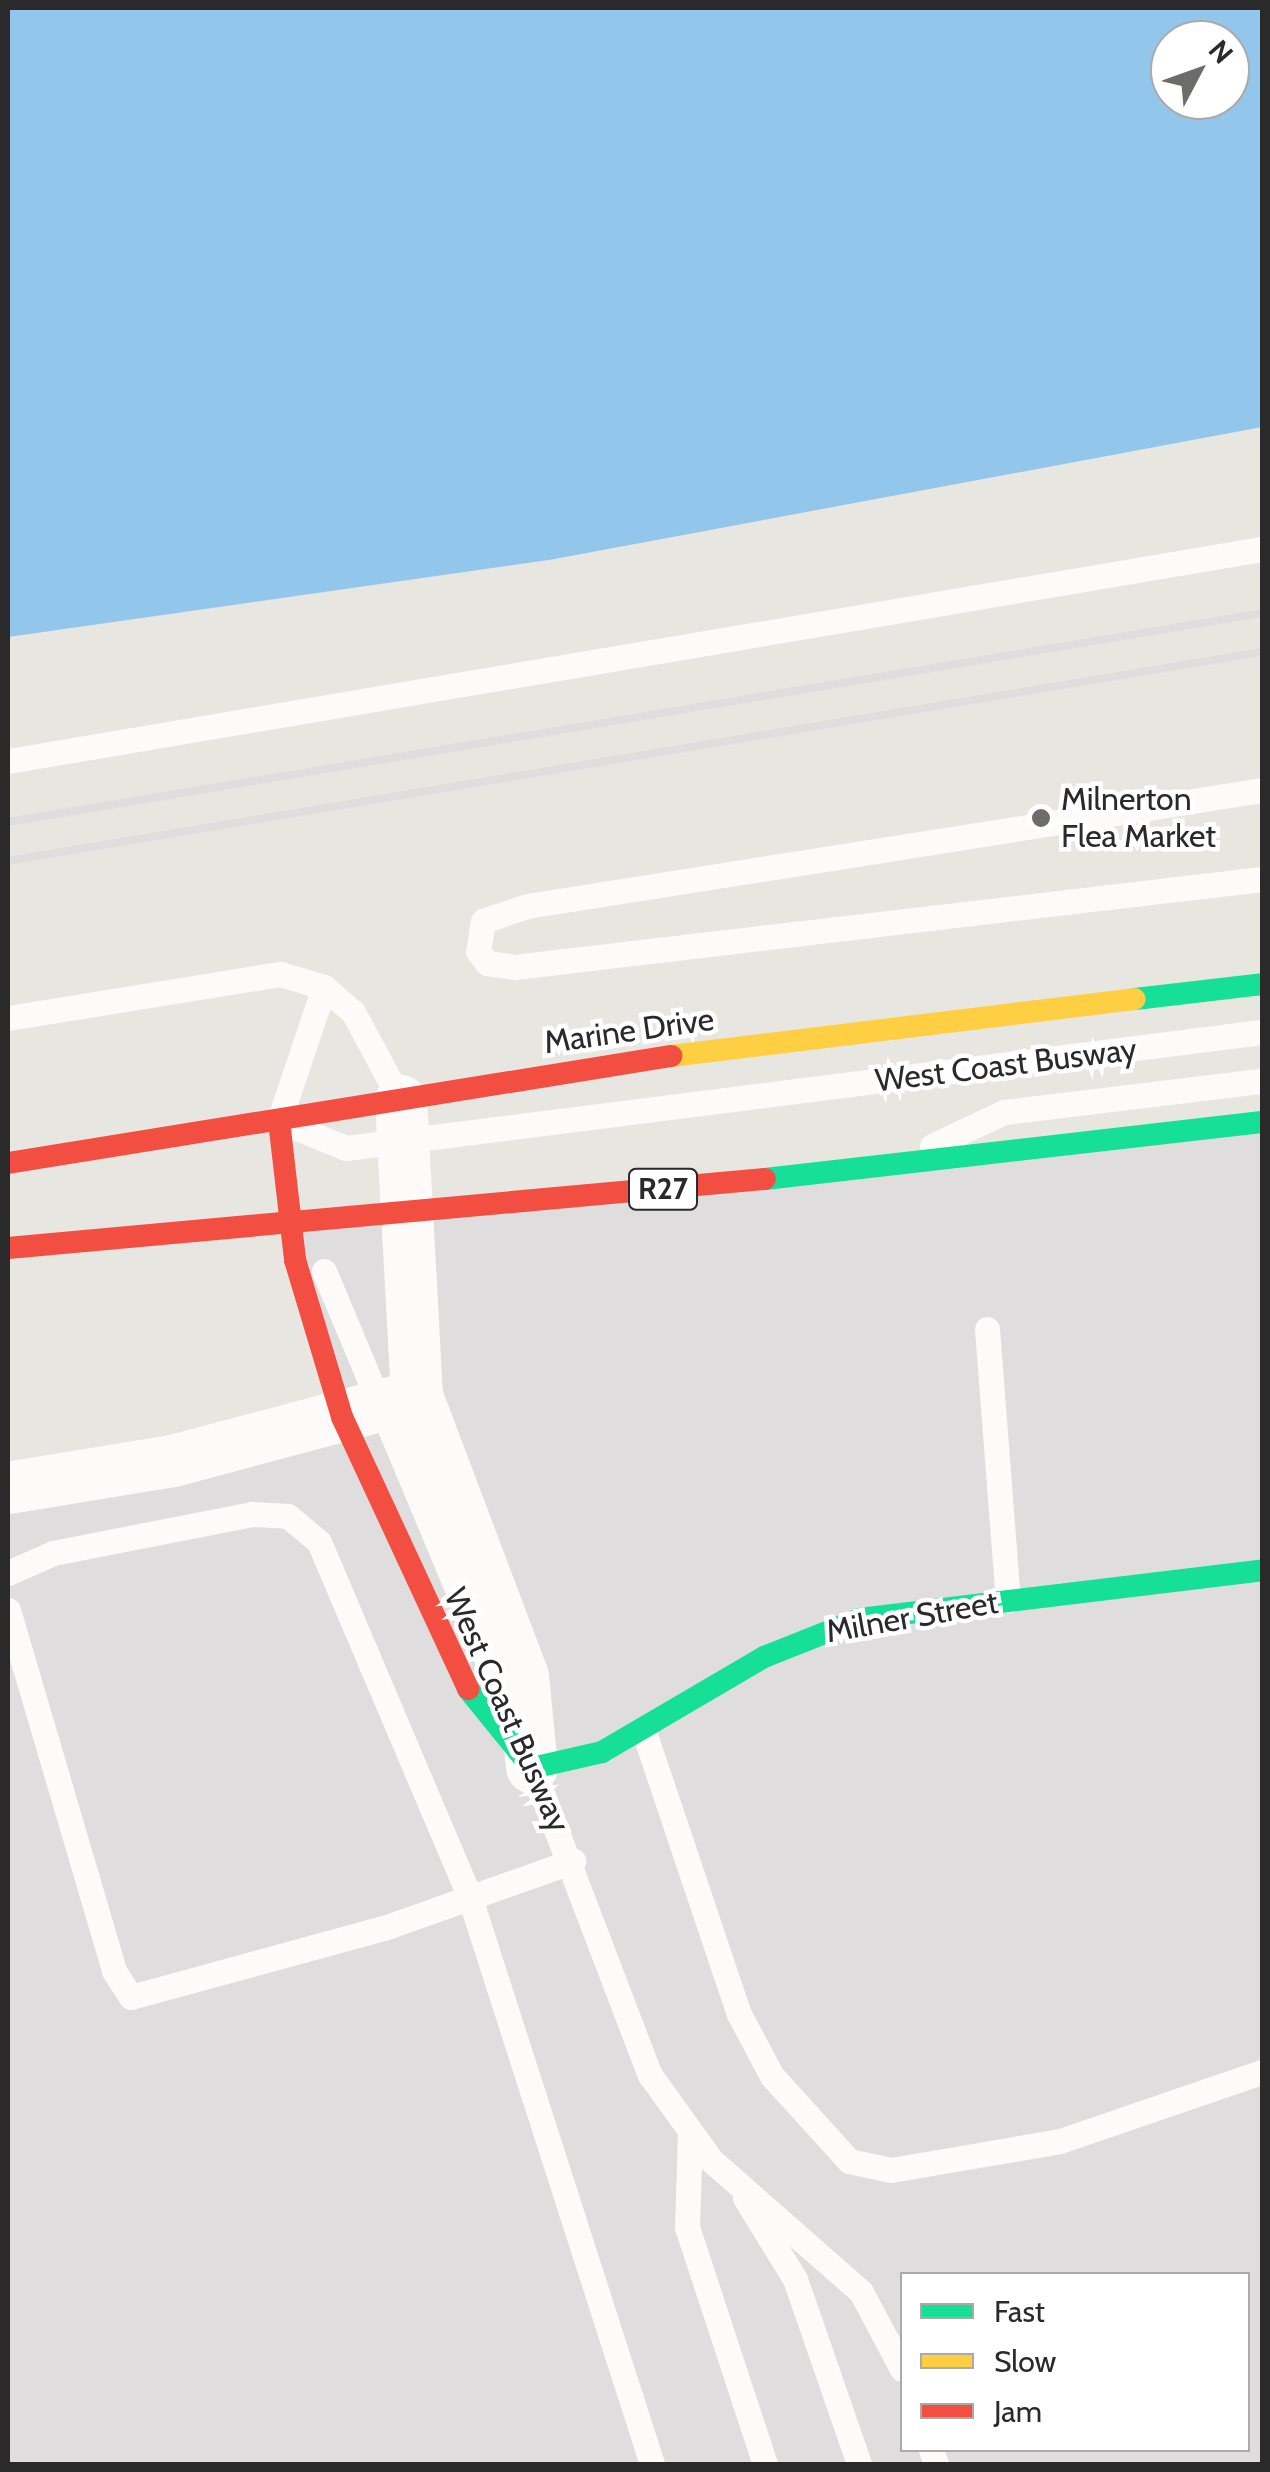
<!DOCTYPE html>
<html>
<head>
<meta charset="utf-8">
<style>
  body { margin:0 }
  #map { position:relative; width:1270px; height:2472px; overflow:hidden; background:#e8e6e0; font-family:Cabin,sans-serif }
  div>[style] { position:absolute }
  .industrial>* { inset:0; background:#e0dddf }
  .water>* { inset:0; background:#92c7eb }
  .lane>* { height:25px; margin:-12.5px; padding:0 12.5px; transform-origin:12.5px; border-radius:12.5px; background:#fcfbfa }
  .street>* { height:52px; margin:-26px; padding:0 26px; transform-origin:26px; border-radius:26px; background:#fcfbfa }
  .fast>* { height:22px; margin:-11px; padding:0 11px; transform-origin:11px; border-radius:11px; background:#16e098 }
  .slow>* { height:22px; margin:-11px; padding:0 11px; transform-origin:11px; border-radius:11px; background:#ffcf43 }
  .jam>* { height:22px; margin:-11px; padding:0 11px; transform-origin:11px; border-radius:11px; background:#f24e42 }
  .rail>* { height:8px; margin:-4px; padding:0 4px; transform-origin:4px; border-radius:4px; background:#dedede }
  .dots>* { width:28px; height:28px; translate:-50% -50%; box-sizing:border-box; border:5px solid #fff; border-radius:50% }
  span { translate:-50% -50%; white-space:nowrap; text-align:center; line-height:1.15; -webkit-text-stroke:9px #fff; paint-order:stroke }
  .shield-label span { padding:2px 8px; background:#fff; border:2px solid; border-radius:8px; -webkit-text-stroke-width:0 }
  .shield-label { font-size:30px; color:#2a2a2a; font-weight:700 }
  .poi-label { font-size:32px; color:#2a2a2a }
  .left { translate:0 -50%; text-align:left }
  .street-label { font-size:32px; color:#2a2a2a }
  .frame { position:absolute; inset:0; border:10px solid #2a2a2a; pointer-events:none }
  .legend { position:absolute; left:900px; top:2272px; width:350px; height:180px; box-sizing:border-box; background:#fff; border:2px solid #aaa; margin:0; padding:12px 18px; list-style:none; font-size:30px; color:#2a2a2a }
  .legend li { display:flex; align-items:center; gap:20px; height:50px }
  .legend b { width:50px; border:2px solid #aaa }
  .north { position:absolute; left:1150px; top:20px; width:100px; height:100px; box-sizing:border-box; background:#fff; border:2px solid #aaa; border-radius:50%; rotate:49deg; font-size:28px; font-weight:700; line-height:40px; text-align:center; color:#2a2a2a }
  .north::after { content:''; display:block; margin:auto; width:35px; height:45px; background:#6c6c6a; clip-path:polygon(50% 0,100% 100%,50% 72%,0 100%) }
</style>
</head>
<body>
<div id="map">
  <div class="industrial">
    <div style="clip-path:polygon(evenodd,1262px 1122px,1262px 2464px,8px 2464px,8px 1489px,342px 1417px,291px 1224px,1262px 1122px,902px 2274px,1248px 2274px,1248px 2450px,902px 2450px,902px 2274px)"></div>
  </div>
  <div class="water">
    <div style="clip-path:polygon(evenodd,8px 8px,1262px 8px,1262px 427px,549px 560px,8px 637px,8px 8px,1170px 40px,1230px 40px,1230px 100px,1170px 100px,1170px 40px)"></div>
  </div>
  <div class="lane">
    <div style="left:8px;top:761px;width:1272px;rotate:-9.6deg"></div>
    <div style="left:1262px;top:790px;width:744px;rotate:171.03deg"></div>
    <div style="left:527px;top:906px;width:46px;rotate:161.2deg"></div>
    <div style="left:483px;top:921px;width:30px;rotate:99deg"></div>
    <div style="left:478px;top:951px;width:15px;rotate:53deg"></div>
    <div style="left:487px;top:963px;width:27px;rotate:8deg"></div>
    <div style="left:514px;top:967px;width:753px;rotate:-6.71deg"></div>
    <div style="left:324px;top:987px;width:141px;rotate:108.6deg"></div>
    <div style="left:279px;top:1121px;width:72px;rotate:21.9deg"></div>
    <div style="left:346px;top:1148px;width:923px;rotate:-7.22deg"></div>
    <div style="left:8px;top:1018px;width:276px;rotate:-9.2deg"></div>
    <div style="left:280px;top:974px;width:46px;rotate:16.5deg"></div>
    <div style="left:324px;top:987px;width:38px;rotate:41deg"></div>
    <div style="left:353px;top:1012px;width:101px;rotate:61.7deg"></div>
    <div style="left:932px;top:1146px;width:80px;rotate:-25.3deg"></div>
    <div style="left:1004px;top:1112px;width:260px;rotate:-6.9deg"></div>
    <div style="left:324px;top:1271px;width:485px;rotate:67.3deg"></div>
    <div style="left:987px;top:1329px;width:272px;rotate:85.6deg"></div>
    <div style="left:8px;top:1573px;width:49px;rotate:-24deg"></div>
    <div style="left:53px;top:1553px;width:203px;rotate:-11.1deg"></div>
    <div style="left:252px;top:1514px;width:36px;rotate:3deg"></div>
    <div style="left:288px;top:1516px;width:40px;rotate:40deg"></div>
    <div style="left:319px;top:1542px;width:387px;rotate:67deg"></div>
    <div style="left:470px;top:1898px;width:595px;rotate:72.17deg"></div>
    <div style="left:8px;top:1610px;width:376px;rotate:73.6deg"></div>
    <div style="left:114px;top:1971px;width:31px;rotate:57deg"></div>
    <div style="left:131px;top:1997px;width:262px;rotate:-15.3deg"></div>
    <div style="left:384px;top:1928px;width:201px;rotate:-19.5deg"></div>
    <div style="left:644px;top:1732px;width:298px;rotate:71.4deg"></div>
    <div style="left:739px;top:2014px;width:70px;rotate:62deg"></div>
    <div style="left:772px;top:2076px;width:115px;rotate:47.8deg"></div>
    <div style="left:849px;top:2161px;width:43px;rotate:12.1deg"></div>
    <div style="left:891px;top:2170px;width:171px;rotate:-9.7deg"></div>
    <div style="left:1060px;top:2141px;width:213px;rotate:-18.9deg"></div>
    <div style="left:531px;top:1764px;width:333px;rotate:69.1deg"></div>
    <div style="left:650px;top:2075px;width:106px;rotate:54.2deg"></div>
    <div style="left:712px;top:2161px;width:198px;rotate:41.3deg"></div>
    <div style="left:861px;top:2292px;width:87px;rotate:62deg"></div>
    <div style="left:690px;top:2133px;width:94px;rotate:91.8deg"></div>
    <div style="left:687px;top:2227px;width:250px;rotate:71.8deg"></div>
    <div style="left:745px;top:2198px;width:95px;rotate:58.3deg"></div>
    <div style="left:795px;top:2279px;width:196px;rotate:70.9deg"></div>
    <div style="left:931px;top:2450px;width:15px;rotate:70deg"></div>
  </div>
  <div class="street">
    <div style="left:401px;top:1101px;width:295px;rotate:86.9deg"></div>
    <div style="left:417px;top:1396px;width:299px;rotate:69.3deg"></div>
    <div style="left:523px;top:1676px;width:92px;rotate:84.4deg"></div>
    <div style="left:8px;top:1488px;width:167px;rotate:-9.3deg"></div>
    <div style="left:173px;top:1461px;width:253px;rotate:-14.9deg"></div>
  </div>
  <div class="fast">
    <div style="left:1135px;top:999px;width:128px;rotate:-6.7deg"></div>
    <div style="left:765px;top:1179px;width:500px;rotate:-6.54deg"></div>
    <div style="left:468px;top:1689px;width:102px;rotate:51deg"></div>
    <div style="left:532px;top:1768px;width:72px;rotate:-12.9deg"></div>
    <div style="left:602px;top:1752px;width:188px;rotate:-30.4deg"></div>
    <div style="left:764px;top:1657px;width:103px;rotate:-21.6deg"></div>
    <div style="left:860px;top:1619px;width:405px;rotate:-6.9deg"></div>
  </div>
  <div class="slow">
    <div style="left:671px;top:1056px;width:467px;rotate:-7deg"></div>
  </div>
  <div class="jam">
    <div style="left:279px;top:1121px;width:140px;rotate:83.4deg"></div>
    <div style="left:295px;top:1260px;width:164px;rotate:73.3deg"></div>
    <div style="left:342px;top:1417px;width:300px;rotate:65.1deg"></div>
    <div style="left:8px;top:1163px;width:672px;rotate:-9.17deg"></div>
    <div style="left:8px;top:1248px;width:760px;rotate:-5.21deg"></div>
  </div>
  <div class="rail">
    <div style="left:8px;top:822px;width:1271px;rotate:-9.46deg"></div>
    <div style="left:8px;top:861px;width:1271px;rotate:-9.46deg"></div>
  </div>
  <div class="dots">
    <div style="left:1041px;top:818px;background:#6c6c6a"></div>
  </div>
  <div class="shield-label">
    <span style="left:663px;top:1189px">R27</span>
  </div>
  <div class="poi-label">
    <span class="left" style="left:1061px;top:818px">Milnerton<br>Flea Market</span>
  </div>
  <div class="street-label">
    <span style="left:629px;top:1031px;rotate:-8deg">Marine Drive</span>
    <span style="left:1006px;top:1065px;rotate:-7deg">West Coast Busway</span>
    <span style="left:912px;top:1617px;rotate:-10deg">Milner Street</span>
    <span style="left:507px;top:1710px;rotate:66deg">West Coast Busway</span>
  </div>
  <div class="frame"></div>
  <ul class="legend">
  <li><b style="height:12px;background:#16e098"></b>Fast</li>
  <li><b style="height:12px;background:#ffcf43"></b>Slow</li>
  <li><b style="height:12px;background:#f24e42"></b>Jam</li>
  </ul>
  <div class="north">N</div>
</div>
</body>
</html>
